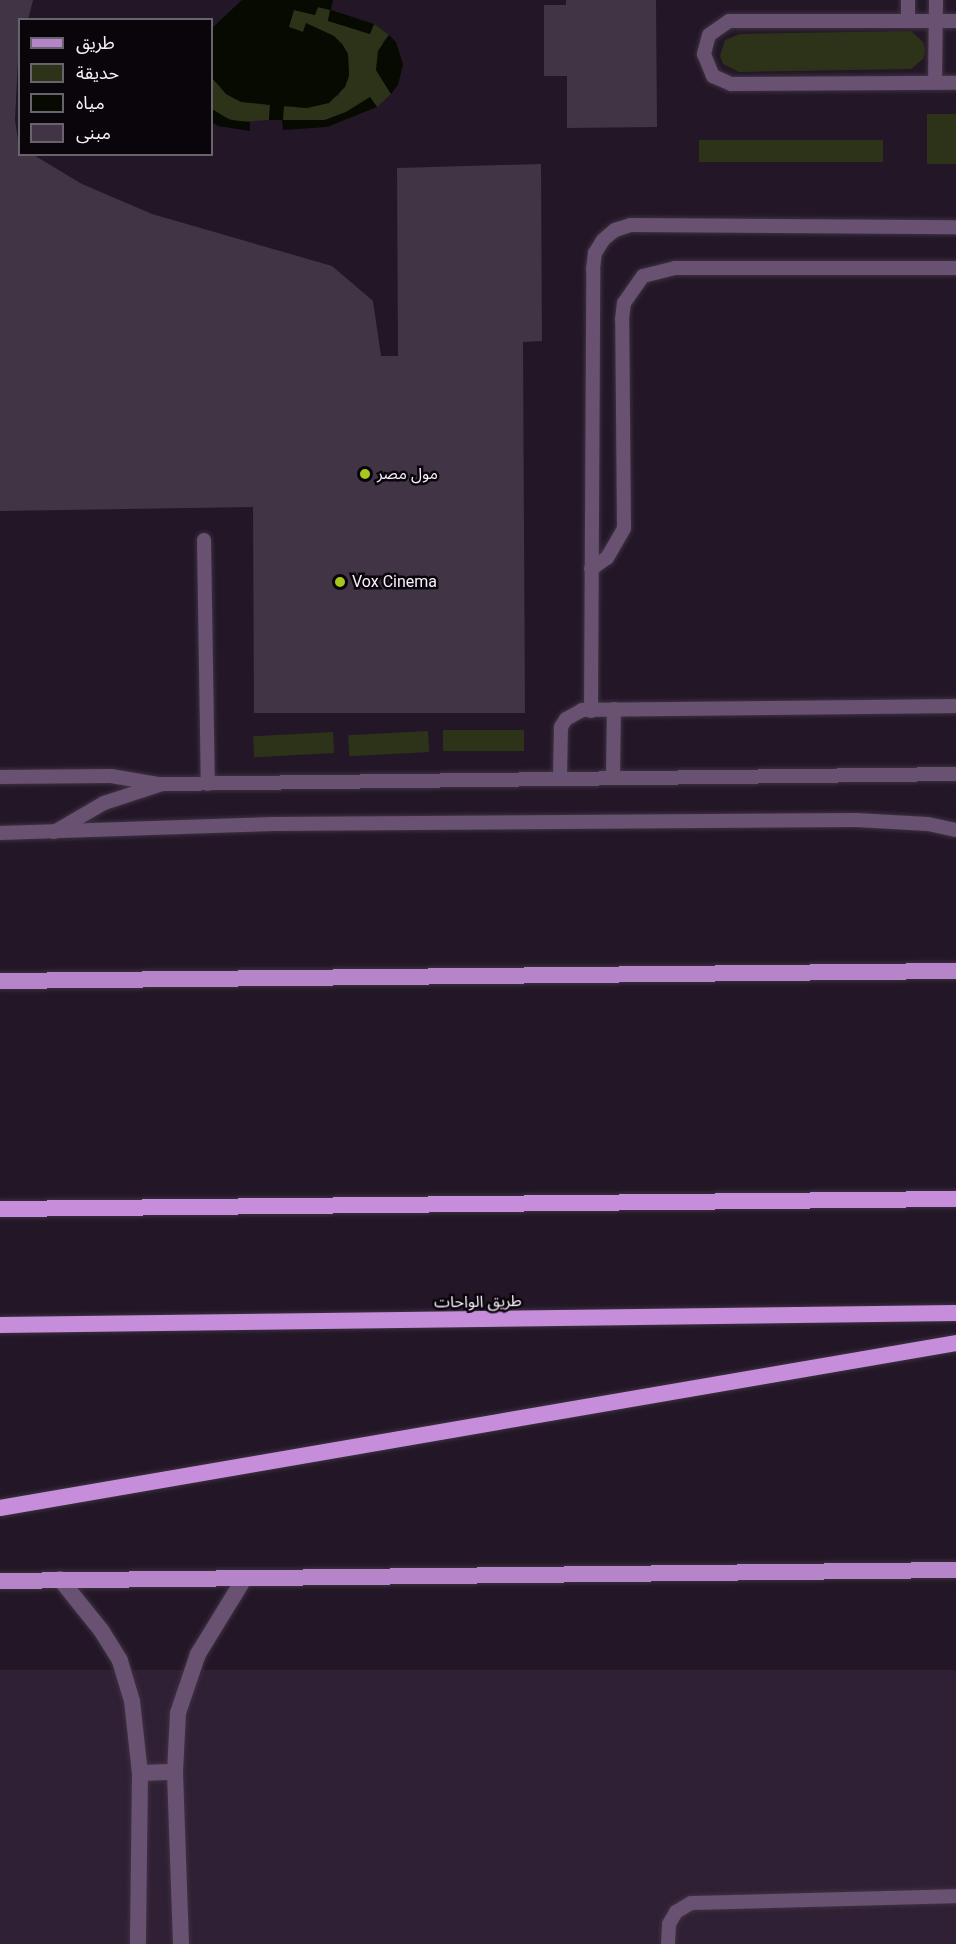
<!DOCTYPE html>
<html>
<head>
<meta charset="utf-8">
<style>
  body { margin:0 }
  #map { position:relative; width:956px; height:1944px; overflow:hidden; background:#231727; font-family:Roboto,"Noto Sans Arabic",sans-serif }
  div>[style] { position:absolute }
  .built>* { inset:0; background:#302035; transform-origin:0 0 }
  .green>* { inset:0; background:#2c3318; transform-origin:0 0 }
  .water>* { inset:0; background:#060a00 }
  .building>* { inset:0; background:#403445 }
  .roads { filter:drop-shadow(0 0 2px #3d3141) drop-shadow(0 0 2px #3d3141) }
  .service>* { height:14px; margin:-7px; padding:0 7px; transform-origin:7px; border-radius:7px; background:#685171 }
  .minor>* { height:16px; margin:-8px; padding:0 8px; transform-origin:8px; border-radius:8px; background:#685171 }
  .primary>* { height:16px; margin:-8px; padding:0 8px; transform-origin:8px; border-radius:8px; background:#b684c8 }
  .trunk>* { height:16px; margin:-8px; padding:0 8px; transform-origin:8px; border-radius:8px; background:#c68eda }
  .dots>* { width:16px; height:16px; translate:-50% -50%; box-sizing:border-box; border:3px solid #09050b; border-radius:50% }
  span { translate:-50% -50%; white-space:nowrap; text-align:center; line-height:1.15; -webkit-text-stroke:5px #09050b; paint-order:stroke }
  .poi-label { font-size:16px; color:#f9f0fc }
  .left { translate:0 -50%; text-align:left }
  .street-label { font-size:16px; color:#f9f0fc }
  .legend { position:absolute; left:18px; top:18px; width:195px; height:138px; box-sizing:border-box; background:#09050b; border:2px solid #69636b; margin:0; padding:8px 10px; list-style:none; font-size:18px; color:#f9f0fc }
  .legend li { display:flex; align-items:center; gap:12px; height:30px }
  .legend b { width:30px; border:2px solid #69636b }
</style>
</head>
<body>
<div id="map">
  <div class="built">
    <div style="left:0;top:1670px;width:956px;height:274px"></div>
  </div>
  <div class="green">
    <div style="clip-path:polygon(317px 7px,331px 10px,328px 20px,369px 34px,374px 24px,389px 35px,383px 42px,376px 70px,391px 94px,377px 107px,370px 97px,346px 112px,325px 120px,282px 120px,283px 106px,307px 108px,338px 96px,349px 76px,348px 54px,342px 44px,306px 24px,303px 32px,288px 27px,294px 10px,315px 15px)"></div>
    <div style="clip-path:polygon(911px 31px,923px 42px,925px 50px,924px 58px,911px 69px,739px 72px,723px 64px,720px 56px,725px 40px,740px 34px)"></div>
    <div style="clip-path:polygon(212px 78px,233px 98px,270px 105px,269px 120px,241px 122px,220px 116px,212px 109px)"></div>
    <div style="left:927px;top:114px;width:29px;height:50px"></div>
    <div style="left:883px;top:140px;width:22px;height:184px;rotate:90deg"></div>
    <div style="left:524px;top:730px;width:21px;height:81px;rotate:90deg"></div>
    <div style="left:428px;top:731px;width:21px;height:80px;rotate:87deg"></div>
    <div style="left:333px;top:732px;width:21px;height:80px;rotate:87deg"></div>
  </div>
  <div class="water">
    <div style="clip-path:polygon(242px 0,333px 0,331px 10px,374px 24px,370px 34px,328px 21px,330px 10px,318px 7px,315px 15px,294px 10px,289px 27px,303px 32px,306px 23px,334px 36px,342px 44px,348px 54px,349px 76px,345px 87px,329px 103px,307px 108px,284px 106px,283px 120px,325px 120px,346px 112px,370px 97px,377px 107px,327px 127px,283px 130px,282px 120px,269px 120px,270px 105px,241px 102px,226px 94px,212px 78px,212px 28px)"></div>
    <div style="clip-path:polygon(389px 35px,396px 42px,403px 64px,398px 85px,391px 94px,376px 70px,378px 51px)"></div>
    <div style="clip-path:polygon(212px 109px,230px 120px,250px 122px,250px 131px,218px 126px,212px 122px)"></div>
  </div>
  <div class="building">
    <div style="clip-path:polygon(0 0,33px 0,28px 20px,20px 20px,15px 120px,20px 154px,32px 154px,82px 184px,152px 214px,332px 266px,373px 301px,381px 356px,398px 356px,397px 168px,541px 164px,542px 341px,523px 342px,525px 713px,254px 713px,253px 507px,0 511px)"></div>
    <div style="clip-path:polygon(566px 0,656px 0,657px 127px,567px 128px,567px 76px,544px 76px,544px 5px,566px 5px)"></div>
  </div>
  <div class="roads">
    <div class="service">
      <div style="left:908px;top:21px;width:21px;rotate:-90deg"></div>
      <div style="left:956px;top:21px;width:227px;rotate:180deg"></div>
      <div style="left:729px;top:21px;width:24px;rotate:145deg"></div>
      <div style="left:709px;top:35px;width:20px;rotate:105deg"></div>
      <div style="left:704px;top:54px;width:24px;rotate:68deg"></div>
      <div style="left:713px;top:76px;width:20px;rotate:24deg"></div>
      <div style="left:731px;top:84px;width:225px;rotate:-0.3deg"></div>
      <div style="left:935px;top:83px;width:83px;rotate:-89.3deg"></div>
      <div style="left:204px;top:540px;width:244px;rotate:89.1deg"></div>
      <div style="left:591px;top:569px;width:19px;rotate:-35deg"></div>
      <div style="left:607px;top:558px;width:34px;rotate:-60deg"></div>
      <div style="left:624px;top:528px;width:209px;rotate:-90.5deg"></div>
      <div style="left:622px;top:319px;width:16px;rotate:-83deg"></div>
      <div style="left:624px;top:303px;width:33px;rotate:-55deg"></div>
      <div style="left:643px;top:276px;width:33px;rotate:-14deg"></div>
      <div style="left:675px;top:268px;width:281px"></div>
      <div style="left:591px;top:711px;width:442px;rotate:-89.7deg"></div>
      <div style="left:593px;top:269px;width:16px;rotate:-83deg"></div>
      <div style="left:595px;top:253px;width:15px;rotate:-58deg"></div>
      <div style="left:603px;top:240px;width:16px;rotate:-40deg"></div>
      <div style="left:615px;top:230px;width:16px;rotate:-18deg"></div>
      <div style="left:630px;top:225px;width:326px;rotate:0.4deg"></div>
      <div style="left:0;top:777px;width:111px;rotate:-0.5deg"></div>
      <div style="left:111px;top:776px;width:49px;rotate:9.5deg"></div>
      <div style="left:560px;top:777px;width:50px;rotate:-88.9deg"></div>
      <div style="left:561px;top:727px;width:9px;rotate:-58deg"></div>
      <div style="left:566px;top:719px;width:18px;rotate:-29deg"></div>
      <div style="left:582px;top:710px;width:374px;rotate:-0.6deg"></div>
      <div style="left:613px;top:777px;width:68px;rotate:-89.2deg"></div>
      <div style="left:54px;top:832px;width:58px;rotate:-30.1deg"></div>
      <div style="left:104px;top:803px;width:61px;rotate:-18.1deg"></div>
      <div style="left:162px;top:784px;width:794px;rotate:-0.72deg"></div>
      <div style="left:0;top:833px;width:274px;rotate:-1.9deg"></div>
      <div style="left:274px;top:824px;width:582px;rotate:-0.39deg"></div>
      <div style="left:856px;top:820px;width:72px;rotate:3.2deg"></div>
      <div style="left:928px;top:824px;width:29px;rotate:12deg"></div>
      <div style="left:668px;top:1944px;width:20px;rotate:-87deg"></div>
      <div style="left:669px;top:1924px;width:14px;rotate:-60deg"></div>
      <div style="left:676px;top:1912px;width:17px;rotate:-31deg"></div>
      <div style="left:691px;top:1903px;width:265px;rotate:-1.5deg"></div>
    </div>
    <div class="minor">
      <div style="left:60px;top:1579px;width:65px;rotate:51.2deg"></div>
      <div style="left:101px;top:1630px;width:36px;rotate:58deg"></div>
      <div style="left:120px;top:1661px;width:42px;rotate:73.3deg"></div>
      <div style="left:132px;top:1701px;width:72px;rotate:83.7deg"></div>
      <div style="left:140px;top:1773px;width:171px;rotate:90.7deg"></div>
      <div style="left:140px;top:1773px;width:35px;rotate:-2deg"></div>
      <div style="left:181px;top:1944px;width:172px;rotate:-92deg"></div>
      <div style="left:175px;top:1772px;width:59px;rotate:-87.1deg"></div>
      <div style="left:178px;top:1713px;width:62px;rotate:-71.3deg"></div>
      <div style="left:198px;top:1654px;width:88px;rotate:-58.5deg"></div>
    </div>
    <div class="primary">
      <div style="left:0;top:981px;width:956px;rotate:-0.6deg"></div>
      <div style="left:0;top:1581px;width:956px;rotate:-0.66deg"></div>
    </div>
    <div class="trunk">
      <div style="left:0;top:1209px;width:956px;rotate:-0.6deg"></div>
      <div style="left:0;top:1325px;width:956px;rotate:-0.72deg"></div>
      <div style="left:0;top:1508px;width:970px;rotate:-9.79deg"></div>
    </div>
  </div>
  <div class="dots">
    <div style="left:365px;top:474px;background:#a8c71c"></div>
    <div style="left:340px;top:582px;background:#a8c71c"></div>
  </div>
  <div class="poi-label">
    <span class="left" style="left:377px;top:474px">مول مصر</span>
    <span class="left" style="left:352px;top:582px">Vox Cinema</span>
  </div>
  <div class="street-label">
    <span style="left:478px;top:1302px;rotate:-1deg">طريق الواحات</span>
  </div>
  <ul class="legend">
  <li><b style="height:8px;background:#b684c8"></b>طريق</li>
  <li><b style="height:16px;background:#2c3318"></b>حديقة</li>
  <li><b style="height:16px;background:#060a00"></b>مياه</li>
  <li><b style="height:16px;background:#403445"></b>مبنى</li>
  </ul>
</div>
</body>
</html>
